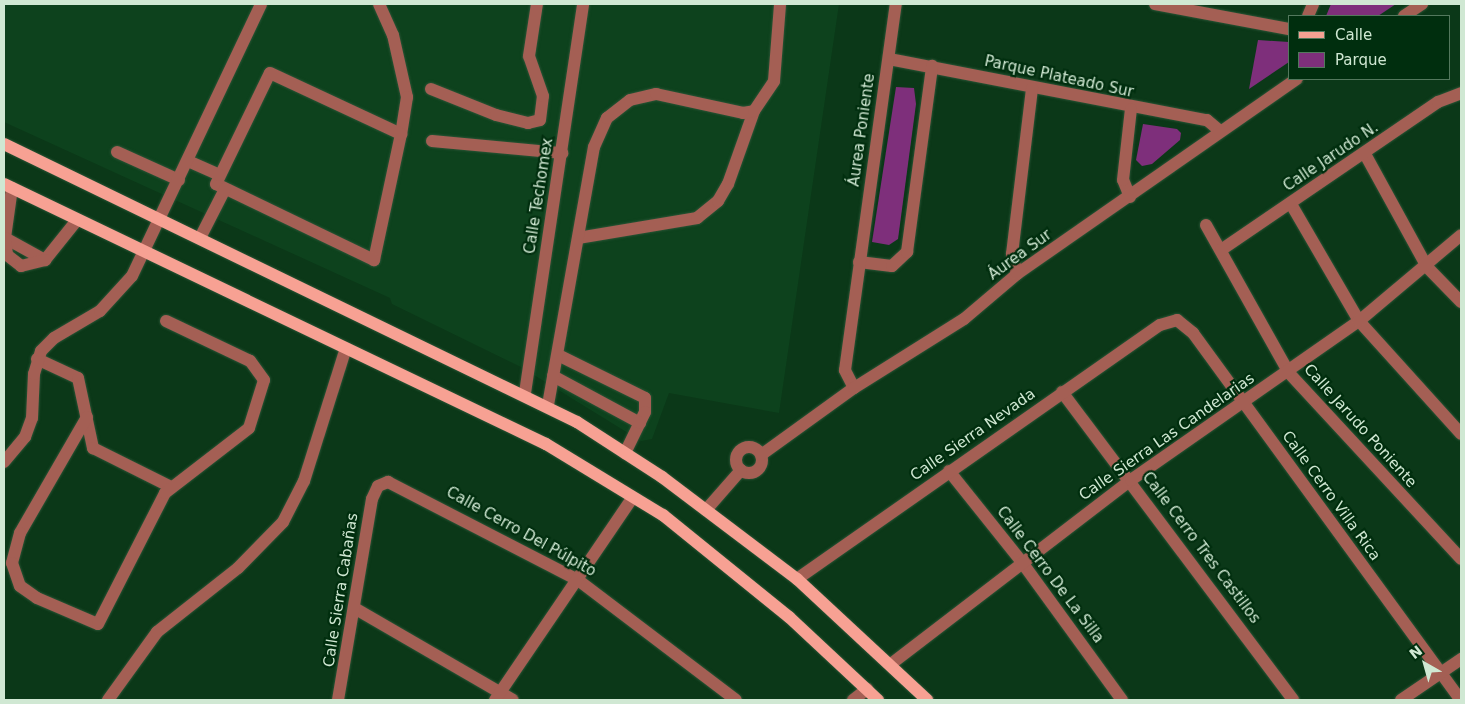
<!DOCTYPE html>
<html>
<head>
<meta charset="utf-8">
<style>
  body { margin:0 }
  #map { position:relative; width:1465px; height:704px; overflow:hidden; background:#0b3818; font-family:"DejaVu Sans",sans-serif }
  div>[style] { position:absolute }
  .built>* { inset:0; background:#0d421d }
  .green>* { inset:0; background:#7e2f7b }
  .roads { filter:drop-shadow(0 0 1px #2b5436) drop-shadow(0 0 1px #2b5436) }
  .minor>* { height:12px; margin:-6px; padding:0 6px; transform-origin:6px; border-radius:6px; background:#a45f54 }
  .minor>.ring { margin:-6px; padding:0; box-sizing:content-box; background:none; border:12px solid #a45f54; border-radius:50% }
  .major>* { height:12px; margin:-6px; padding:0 6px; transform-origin:6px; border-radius:6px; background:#f7a193 }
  span { translate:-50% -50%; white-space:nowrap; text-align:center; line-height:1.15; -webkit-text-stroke:4.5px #002e0e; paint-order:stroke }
  .street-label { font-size:15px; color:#d0e8d3 }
  .frame { position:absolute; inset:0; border:5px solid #d0e8d3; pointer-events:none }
  .legend { position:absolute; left:1288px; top:15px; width:162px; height:65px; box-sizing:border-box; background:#002e0e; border:1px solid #53785d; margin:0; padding:6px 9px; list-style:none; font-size:15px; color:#d0e8d3 }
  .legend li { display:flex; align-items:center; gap:10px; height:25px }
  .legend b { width:25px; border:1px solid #53785d }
  .north { position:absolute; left:1400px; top:639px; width:50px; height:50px; -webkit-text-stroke:4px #002e0e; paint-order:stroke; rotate:322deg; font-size:14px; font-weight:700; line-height:20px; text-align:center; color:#d0e8d3 }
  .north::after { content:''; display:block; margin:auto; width:18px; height:22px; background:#d0e8d3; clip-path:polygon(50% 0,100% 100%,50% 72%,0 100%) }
</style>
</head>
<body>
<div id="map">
  <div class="built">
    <div style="clip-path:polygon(4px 4px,839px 4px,779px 413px,669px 393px,652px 439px,641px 441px,521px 367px,392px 304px,390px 298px,4px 122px)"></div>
  </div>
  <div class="green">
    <div style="clip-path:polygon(1331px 4px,1396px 4px,1378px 16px,1326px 16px)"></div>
    <div style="clip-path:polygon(1258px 40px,1289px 42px,1289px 62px,1249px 89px)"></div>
    <div style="clip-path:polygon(896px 87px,914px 88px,916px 104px,898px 239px,889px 245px,872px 242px)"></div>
    <div style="clip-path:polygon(1143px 124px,1177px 129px,1181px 133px,1180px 140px,1152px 164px,1142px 166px,1136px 160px)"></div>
  </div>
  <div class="roads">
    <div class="minor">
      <div style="left:379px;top:4px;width:34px;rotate:66deg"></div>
      <div style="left:393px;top:35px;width:64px;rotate:77.3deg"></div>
      <div style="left:407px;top:97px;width:37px;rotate:99deg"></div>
      <div style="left:401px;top:134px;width:129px;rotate:102.1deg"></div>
      <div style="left:374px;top:260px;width:175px;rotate:-154.3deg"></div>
      <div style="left:216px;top:184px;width:123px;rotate:-64.1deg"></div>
      <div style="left:270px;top:73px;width:145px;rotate:25deg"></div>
      <div style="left:1155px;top:4px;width:136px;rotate:10.6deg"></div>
      <div style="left:1308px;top:16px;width:13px;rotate:-67deg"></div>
      <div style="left:1404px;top:16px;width:22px;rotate:-34deg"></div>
      <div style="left:889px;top:59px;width:324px;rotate:10.9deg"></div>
      <div style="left:1207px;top:120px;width:16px;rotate:40deg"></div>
      <div style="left:431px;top:89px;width:70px;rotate:21.8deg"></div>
      <div style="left:496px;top:115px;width:33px;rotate:14deg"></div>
      <div style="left:528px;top:123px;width:12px;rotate:-14deg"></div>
      <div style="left:540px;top:120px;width:24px;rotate:-83deg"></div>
      <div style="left:543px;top:96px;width:42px;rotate:-109.3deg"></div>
      <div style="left:529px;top:56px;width:53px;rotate:-81.3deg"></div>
      <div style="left:432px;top:141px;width:131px;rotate:5.3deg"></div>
      <div style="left:117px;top:152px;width:68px;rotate:24.3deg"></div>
      <div style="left:1365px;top:154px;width:129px;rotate:61.2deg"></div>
      <div style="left:1427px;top:267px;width:49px;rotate:45.8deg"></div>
      <div style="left:188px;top:161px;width:34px;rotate:24deg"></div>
      <div style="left:12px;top:188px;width:50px;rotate:98deg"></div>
      <div style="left:5px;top:238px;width:46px;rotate:28.8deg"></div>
      <div style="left:45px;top:260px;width:51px;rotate:-51.3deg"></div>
      <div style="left:1130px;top:197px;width:18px;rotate:-112deg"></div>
      <div style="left:1123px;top:180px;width:71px;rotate:-83.6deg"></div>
      <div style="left:1291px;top:204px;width:135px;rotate:59.8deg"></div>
      <div style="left:1359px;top:321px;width:152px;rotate:47.9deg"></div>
      <div style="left:1206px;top:225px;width:170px;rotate:60.7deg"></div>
      <div style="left:1289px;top:373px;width:253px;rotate:47.2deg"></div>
      <div style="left:201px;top:236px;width:53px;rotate:-62.9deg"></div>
      <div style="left:5px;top:238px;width:17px;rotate:83deg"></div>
      <div style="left:7px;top:255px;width:18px;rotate:38deg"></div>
      <div style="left:21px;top:266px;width:25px;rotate:-14deg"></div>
      <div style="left:578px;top:238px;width:121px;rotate:-9.5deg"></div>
      <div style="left:697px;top:218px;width:27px;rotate:-39deg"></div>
      <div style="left:718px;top:201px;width:20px;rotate:-60deg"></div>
      <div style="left:728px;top:184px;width:77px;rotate:-70.4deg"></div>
      <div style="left:1221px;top:250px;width:263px;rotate:-34.3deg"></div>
      <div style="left:1438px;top:102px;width:25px;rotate:-21deg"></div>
      <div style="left:859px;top:262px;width:33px;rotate:7deg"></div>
      <div style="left:892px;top:266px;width:21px;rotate:-43deg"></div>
      <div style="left:907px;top:252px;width:188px;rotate:-82.3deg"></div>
      <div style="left:1017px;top:274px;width:21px;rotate:-104deg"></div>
      <div style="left:1012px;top:254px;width:167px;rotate:-83.1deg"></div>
      <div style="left:558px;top:355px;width:97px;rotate:26.3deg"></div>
      <div style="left:645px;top:398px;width:14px;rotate:90deg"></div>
      <div style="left:645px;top:412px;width:46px;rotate:116deg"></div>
      <div style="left:37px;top:359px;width:45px;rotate:24.9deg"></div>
      <div style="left:78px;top:378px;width:72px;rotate:77.9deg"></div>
      <div style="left:93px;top:448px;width:87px;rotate:26.6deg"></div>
      <div style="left:553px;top:376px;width:99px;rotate:28.4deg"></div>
      <div style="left:854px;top:388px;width:20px;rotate:-117deg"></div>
      <div style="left:845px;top:370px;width:370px;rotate:-82.1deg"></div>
      <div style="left:1062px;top:392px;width:385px;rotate:53.1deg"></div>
      <div style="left:525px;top:393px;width:393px;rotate:-81.5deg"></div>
      <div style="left:548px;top:405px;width:262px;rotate:-79.9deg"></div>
      <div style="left:594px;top:147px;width:32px;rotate:-66deg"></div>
      <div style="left:607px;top:118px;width:29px;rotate:-38deg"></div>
      <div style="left:630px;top:100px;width:27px;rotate:-13deg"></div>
      <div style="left:656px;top:94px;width:89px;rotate:12.3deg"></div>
      <div style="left:743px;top:113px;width:11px;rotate:-10deg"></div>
      <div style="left:754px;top:111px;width:36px;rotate:-56deg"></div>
      <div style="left:774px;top:81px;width:77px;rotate:-85.5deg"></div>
      <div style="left:87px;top:417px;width:134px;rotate:120deg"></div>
      <div style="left:20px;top:533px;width:31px;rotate:105deg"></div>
      <div style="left:12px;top:563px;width:24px;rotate:71deg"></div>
      <div style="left:20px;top:586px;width:21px;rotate:35deg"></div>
      <div style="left:37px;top:598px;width:66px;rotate:23.1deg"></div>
      <div style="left:98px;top:624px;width:147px;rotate:-62.9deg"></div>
      <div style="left:165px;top:493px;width:106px;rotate:-37.7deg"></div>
      <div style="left:249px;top:428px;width:50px;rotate:-72.6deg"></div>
      <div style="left:264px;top:380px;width:24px;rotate:-126deg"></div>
      <div style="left:250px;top:361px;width:93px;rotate:-154.5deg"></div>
      <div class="ring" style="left:736px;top:447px;width:14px;height:14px"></div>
      <div style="left:761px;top:455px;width:115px;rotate:-35.8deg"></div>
      <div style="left:854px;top:388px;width:130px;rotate:-32.1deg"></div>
      <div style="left:964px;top:319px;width:70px;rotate:-40.3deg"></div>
      <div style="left:1017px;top:274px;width:341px;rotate:-34.9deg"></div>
      <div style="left:4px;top:462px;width:33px;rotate:-50deg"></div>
      <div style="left:25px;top:437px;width:20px;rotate:-70deg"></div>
      <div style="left:32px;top:418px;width:44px;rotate:-87.4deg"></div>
      <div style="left:34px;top:374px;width:24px;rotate:-73deg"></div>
      <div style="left:41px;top:351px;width:18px;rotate:-45deg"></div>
      <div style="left:54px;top:338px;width:53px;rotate:-30.4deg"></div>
      <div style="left:100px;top:311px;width:47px;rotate:-47.6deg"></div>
      <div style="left:132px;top:276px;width:301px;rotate:-64.6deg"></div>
      <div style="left:949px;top:471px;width:115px;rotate:51.3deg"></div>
      <div style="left:1021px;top:561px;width:172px;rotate:54deg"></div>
      <div style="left:706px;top:510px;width:53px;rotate:-48.8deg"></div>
      <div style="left:797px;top:579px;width:443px;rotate:-35deg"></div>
      <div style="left:1160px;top:325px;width:18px;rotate:-16deg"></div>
      <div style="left:1177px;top:320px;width:21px;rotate:39deg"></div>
      <div style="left:1193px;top:333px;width:454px;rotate:53.9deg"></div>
      <div style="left:356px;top:609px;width:181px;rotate:30.1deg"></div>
      <div style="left:891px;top:664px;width:302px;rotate:-37.5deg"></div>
      <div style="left:1131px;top:480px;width:278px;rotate:-34.9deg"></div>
      <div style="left:1359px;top:321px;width:133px;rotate:-40.1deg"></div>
      <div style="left:108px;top:700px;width:84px;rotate:-54.2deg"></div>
      <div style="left:157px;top:632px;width:103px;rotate:-38.3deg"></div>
      <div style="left:238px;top:568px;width:64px;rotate:-45.6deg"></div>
      <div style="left:283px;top:522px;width:46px;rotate:-62.9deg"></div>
      <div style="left:304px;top:481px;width:139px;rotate:-72.5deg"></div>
      <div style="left:338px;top:700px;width:204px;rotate:-80.4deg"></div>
      <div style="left:372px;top:499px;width:14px;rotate:-65deg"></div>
      <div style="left:378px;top:486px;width:11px;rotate:-22deg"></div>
      <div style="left:388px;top:482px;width:214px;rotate:27.3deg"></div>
      <div style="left:578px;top:580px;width:198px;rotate:37.2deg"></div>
      <div style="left:495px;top:700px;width:245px;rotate:-55.8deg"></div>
      <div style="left:853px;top:700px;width:18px;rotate:-38deg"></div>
      <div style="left:1401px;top:700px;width:73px;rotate:-34.3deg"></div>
    </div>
    <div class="major">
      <div style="left:4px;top:144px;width:637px;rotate:25.88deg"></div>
      <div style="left:577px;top:422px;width:101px;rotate:32.9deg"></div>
      <div style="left:662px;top:477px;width:169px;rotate:37.1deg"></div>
      <div style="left:797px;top:579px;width:178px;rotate:42.9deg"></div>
      <div style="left:4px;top:184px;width:601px;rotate:25.63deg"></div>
      <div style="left:546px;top:444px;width:137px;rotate:31.3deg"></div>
      <div style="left:663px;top:515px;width:162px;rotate:39deg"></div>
      <div style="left:789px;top:617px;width:122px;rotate:43deg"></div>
    </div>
  </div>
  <div class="street-label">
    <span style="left:1059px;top:77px;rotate:12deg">Parque Plateado Sur</span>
    <span style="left:862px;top:130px;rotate:-82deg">Áurea Poniente</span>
    <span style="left:1331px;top:157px;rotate:-34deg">Calle Jarudo N.</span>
    <span style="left:539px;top:196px;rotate:-81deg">Calle Techomex</span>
    <span style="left:1020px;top:255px;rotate:-36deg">Áurea Sur</span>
    <span style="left:1360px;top:426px;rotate:48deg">Calle Jarudo Poniente</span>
    <span style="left:973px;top:435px;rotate:-35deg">Calle Sierra Nevada</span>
    <span style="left:1167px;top:437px;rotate:-35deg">Calle Sierra Las Candelarias</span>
    <span style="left:1331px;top:496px;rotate:54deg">Calle Cerro Villa Rica</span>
    <span style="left:521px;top:532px;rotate:29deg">Calle Cerro Del Púlpito</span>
    <span style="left:1201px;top:548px;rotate:53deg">Calle Cerro Tres Castillos</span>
    <span style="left:1050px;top:575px;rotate:53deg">Calle Cerro De La Silla</span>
    <span style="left:341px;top:590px;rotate:-81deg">Calle Sierra Cabañas</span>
  </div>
  <div class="frame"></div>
  <ul class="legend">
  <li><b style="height:6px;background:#f7a193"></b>Calle</li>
  <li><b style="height:14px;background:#7e2f7b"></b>Parque</li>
  </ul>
  <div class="north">N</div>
</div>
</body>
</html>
